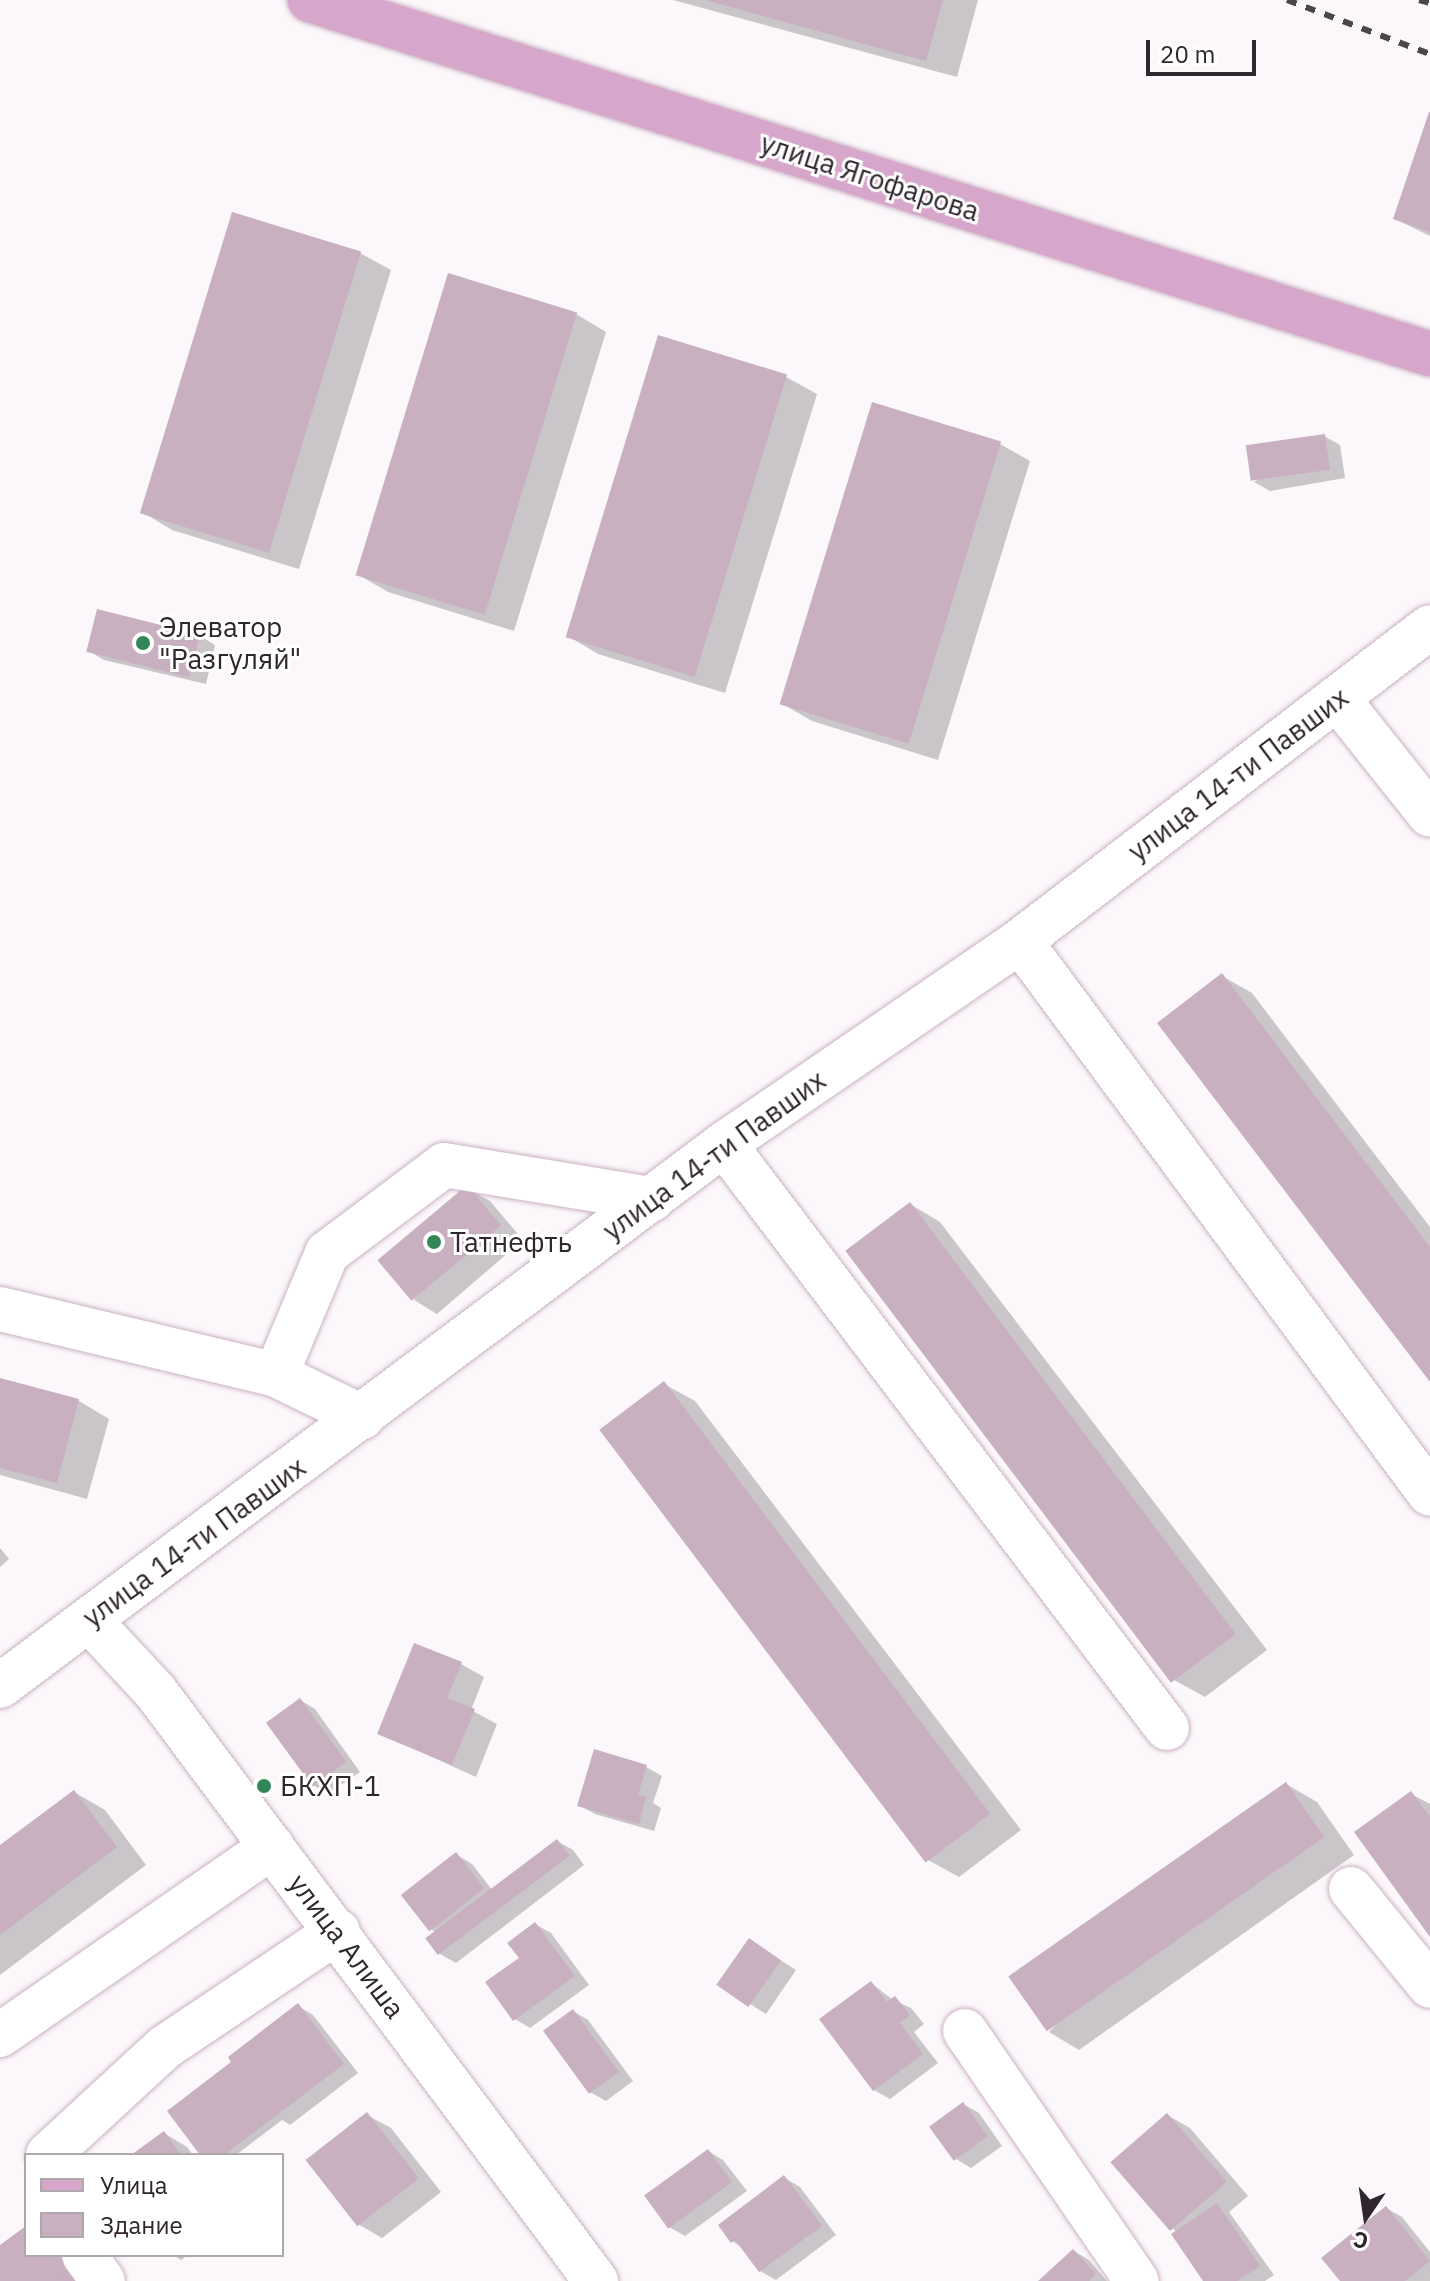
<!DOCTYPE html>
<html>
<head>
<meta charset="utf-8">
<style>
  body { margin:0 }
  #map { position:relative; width:1430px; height:2281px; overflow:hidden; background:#fcf7fa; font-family:"IBM Plex Sans",sans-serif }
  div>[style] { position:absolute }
  .shadow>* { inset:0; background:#0003 }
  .building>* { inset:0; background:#c8b0c1; transform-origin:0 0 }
  .roads { filter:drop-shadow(0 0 2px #cab2c3) drop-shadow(0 0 2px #cab2c3) }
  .minor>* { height:44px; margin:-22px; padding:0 22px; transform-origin:22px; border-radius:22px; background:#fff }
  .major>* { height:44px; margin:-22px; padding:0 22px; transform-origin:22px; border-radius:22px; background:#d7a6cb }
  .rail>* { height:6px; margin-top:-3px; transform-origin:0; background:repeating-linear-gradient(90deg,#4e454b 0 10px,transparent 0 20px) }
  .dots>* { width:22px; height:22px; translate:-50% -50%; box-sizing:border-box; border:4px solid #fff; border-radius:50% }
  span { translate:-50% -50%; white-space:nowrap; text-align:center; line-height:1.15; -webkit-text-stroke:6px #fff; paint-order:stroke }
  .street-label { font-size:28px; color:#30262d }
  .poi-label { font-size:28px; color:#30262d }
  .left { translate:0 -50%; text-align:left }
  .legend { position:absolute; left:24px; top:2153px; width:260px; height:104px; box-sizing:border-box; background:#fff; border:2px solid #aca8ab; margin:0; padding:10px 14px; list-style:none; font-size:24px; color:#30262d }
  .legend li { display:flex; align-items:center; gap:16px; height:40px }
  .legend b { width:40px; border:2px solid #aca8ab }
  .north { position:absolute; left:1326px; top:2177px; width:80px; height:80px; -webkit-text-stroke:6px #fff; paint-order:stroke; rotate:193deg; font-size:22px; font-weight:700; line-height:32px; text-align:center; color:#30262d }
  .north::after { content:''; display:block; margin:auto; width:28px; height:36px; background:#30262d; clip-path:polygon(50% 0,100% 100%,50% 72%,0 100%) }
  .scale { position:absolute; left:1146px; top:40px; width:110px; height:36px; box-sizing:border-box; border:4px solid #30262d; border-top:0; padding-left:10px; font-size:24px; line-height:28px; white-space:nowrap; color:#30262d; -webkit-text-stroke:6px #fff; paint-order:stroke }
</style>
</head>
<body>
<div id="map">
  <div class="shadow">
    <div style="clip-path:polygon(673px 0,978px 0,957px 77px)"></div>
    <div style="clip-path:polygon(1430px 117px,1430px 236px,1395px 219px)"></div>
    <div style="clip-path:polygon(360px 253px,391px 270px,299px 569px,172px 530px,142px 512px)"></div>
    <div style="clip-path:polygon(576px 314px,606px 332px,514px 631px,388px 592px,357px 574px)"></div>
    <div style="clip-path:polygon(660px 338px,786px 377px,817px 394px,725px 693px,598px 654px,568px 636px)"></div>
    <div style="clip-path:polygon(1324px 436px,1340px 445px,1345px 478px,1270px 491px,1254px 482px)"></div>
    <div style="clip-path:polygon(1000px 444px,1030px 461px,938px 760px,812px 721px,781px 703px)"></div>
    <div style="clip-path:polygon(98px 612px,200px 636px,215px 645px,206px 684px,104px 660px,89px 651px)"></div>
    <div style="clip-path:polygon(1222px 976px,1252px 993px,1430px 1227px,1430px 1379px)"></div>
    <div style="clip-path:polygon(467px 1188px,490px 1201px,523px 1240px,437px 1314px,414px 1300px)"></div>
    <div style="clip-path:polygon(910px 1204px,940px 1222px,1267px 1650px,1205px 1697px,1174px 1680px)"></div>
    <div style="clip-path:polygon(0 1380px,79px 1401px,109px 1419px,87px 1499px,0 1475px)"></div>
    <div style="clip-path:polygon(664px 1384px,695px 1401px,1021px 1830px,959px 1877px,928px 1860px)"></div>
    <div style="clip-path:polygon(0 1548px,9px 1559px,0 1567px)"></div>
    <div style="clip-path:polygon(461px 1664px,484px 1677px,471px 1710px,497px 1724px,476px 1777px,379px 1733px)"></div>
    <div style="clip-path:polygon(300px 1700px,315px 1709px,360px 1772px,328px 1794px,313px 1785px)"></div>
    <div style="clip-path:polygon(646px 1767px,662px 1776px,653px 1803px,661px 1808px,654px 1831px,595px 1814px,579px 1805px)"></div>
    <div style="clip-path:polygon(1286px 1784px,1317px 1802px,1354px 1855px,1079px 2050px,1049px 2032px)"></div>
    <div style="clip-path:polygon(74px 1792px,105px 1810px,146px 1865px,0 1975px,0 1847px)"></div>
    <div style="clip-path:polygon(1411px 1794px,1430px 1804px,1430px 1934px)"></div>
    <div style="clip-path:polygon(557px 1841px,573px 1850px,584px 1865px,456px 1963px,440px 1954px,437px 1933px,429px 1928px,457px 1855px,472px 1864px,493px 1891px)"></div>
    <div style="clip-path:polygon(535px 1924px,551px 1933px,589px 1985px,530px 2028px,515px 2019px,521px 1958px)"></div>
    <div style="clip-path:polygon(765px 1950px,796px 1970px,766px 2014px,720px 1985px)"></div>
    <div style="clip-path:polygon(871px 1983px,893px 2000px,911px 2008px,924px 2024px,914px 2032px,938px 2063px,890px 2099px,874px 2090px)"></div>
    <div style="clip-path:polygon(298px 2006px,313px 2015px,358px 2073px,290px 2125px,282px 2120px,236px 2155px,203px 2155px)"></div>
    <div style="clip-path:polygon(573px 2011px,588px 2020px,633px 2081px,606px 2101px,590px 2092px)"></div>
    <div style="clip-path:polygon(963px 2104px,979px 2113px,1002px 2146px,971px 2168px,956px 2159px)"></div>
    <div style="clip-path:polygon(367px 2115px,391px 2128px,441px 2192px,382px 2238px,358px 2224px)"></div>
    <div style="clip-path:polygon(1167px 2115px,1190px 2128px,1248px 2196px,1229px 2212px,1274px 2275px,1265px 2281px,1205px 2281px,1177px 2233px,1112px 2161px)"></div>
    <div style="clip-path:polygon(164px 2133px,187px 2147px,193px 2155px,134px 2155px)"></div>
    <div style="clip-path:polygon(708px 2151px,723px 2160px,747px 2191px,685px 2236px,669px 2227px)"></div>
    <div style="clip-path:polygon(785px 2178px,800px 2187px,836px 2235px,776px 2280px,760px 2271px,743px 2248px,732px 2241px)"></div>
    <div style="clip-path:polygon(1386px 2208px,1402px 2217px,1430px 2252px,1430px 2281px,1342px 2281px)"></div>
    <div style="clip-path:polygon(1074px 2251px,1089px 2260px,1107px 2281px,1041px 2281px)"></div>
    <div style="clip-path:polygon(173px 2255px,188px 2255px,181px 2260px)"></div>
  </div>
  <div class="building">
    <div style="clip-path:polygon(705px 0,943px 0,926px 61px)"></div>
    <div style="clip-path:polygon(1429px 112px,1430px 112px,1430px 232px,1393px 219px)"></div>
    <div style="left:232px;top:212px;width:135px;height:315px;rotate:17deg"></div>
    <div style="left:448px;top:273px;width:135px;height:316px;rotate:17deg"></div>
    <div style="left:658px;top:335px;width:135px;height:316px;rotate:17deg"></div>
    <div style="left:872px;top:402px;width:135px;height:316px;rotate:17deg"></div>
    <div style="left:1325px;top:434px;width:36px;height:80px;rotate:82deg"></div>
    <div style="left:97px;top:609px;width:106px;height:44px;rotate:14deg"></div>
    <div style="clip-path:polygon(1222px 973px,1430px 1247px,1430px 1382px,1157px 1023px)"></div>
    <div style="left:467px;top:1185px;width:53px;height:117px;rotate:50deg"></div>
    <div style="left:910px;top:1202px;width:541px;height:81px;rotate:53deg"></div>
    <div style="clip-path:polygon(0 1378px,79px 1399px,57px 1483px,0 1468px)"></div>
    <div style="left:664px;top:1381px;width:542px;height:81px;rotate:53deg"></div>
    <div style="clip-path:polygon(414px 1643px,462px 1662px,447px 1698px,475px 1709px,452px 1765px,377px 1734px)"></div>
    <div style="left:300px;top:1698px;width:79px;height:42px;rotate:54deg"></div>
    <div style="clip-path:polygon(594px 1749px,647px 1765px,638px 1795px,646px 1797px,639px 1824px,577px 1806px)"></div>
    <div style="left:1286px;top:1782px;width:67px;height:339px;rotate:55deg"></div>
    <div style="clip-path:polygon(74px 1790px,117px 1847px,0 1935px,0 1845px)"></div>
    <div style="clip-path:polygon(1411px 1791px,1430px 1817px,1430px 1937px,1354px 1832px)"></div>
    <div style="left:557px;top:1839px;width:21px;height:165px;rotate:53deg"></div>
    <div style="left:456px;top:1852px;width:46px;height:70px;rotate:52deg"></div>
    <div style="clip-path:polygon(535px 1922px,575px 1976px,513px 2021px,485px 1982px,519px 1958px,507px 1943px)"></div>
    <div style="left:749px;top:1938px;width:39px;height:57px;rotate:35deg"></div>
    <div style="clip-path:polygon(871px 1981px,887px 2002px,895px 1996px,910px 2015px,900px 2023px,923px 2054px,873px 2091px,819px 2019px)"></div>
    <div style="clip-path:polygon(298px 2003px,344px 2064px,224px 2155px,200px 2155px,167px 2111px,231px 2062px,228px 2057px)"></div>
    <div style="left:573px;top:2009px;width:78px;height:37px;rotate:54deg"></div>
    <div style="left:963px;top:2102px;width:42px;height:42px;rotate:54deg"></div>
    <div style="left:367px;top:2112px;width:84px;height:78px;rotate:52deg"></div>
    <div style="left:1167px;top:2113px;width:91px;height:75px;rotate:49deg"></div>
    <div style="clip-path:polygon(164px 2131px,181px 2155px,131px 2155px)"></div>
    <div style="left:708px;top:2149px;width:41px;height:79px;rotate:54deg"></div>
    <div style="clip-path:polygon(784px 2175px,822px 2226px,759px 2272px,735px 2240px,731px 2243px,718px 2225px)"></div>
    <div style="clip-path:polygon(1217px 2203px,1260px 2266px,1237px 2281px,1203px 2281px,1171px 2234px)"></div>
    <div style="clip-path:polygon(1386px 2206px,1430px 2261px,1405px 2281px,1340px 2281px,1321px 2258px)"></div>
    <div style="clip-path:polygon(26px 2226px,26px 2255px,59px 2255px,78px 2281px,0 2281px,0 2245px)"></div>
    <div style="clip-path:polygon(1073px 2249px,1096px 2274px,1089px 2281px,1038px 2281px)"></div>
  </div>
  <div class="roads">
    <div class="minor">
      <div style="left:1337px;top:698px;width:149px;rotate:51.5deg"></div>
      <div style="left:1020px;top:941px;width:688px;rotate:53.45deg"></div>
      <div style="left:724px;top:1144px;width:733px;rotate:52.82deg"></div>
      <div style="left:0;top:1309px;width:284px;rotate:13.4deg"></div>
      <div style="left:276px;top:1375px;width:96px;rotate:26deg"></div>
      <div style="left:276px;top:1375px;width:132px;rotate:-67.3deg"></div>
      <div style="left:327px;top:1253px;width:146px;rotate:-36.9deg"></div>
      <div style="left:444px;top:1165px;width:211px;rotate:9.3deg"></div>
      <div style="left:89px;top:1620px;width:97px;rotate:47.1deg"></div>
      <div style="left:155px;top:1691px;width:737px;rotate:53.22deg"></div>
      <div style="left:0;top:1686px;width:904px;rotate:-36.82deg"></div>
      <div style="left:724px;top:1144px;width:359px;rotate:-34.4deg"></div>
      <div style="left:1020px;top:941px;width:516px;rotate:-37.45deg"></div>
      <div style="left:1351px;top:1889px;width:125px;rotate:50.8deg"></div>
      <div style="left:965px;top:2031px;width:303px;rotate:55.5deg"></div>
      <div style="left:0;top:2035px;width:331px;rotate:-34.7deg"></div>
      <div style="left:48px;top:2155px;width:159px;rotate:-42.7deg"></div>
      <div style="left:165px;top:2047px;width:208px;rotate:-33.8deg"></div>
      <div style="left:84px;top:2255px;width:32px;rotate:54deg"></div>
    </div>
    <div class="major">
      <div style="left:310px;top:0;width:1175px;rotate:17.54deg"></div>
    </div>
  </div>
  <div class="rail">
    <div style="left:1287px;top:0;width:153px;rotate:20.7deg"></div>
    <div style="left:1419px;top:0;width:11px;rotate:15deg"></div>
  </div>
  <div class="dots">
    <div style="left:143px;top:643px;background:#338658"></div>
    <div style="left:434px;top:1242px;background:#338658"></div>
    <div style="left:264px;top:1786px;background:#338658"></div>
  </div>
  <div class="street-label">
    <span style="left:870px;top:177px;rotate:18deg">улица Ягофарова</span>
    <span style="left:1238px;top:774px;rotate:-37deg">улица 14-ти Павших</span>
    <span style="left:714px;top:1155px;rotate:-36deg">улица 14-ти Павших</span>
    <span style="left:194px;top:1542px;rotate:-36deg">улица 14-ти Павших</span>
    <span style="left:347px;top:1946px;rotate:53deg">улица Алиша</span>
  </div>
  <div class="poi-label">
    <span class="left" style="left:159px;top:643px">Элеватор<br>"Разгуляй"</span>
    <span class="left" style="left:450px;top:1242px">Татнефть</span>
    <span class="left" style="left:280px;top:1786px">БКХП-1</span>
  </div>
  <ul class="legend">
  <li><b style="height:10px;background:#d7a6cb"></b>Улица</li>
  <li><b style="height:22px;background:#c8b0c1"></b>Здание</li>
  </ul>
  <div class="north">С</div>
  <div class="scale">20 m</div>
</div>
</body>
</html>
